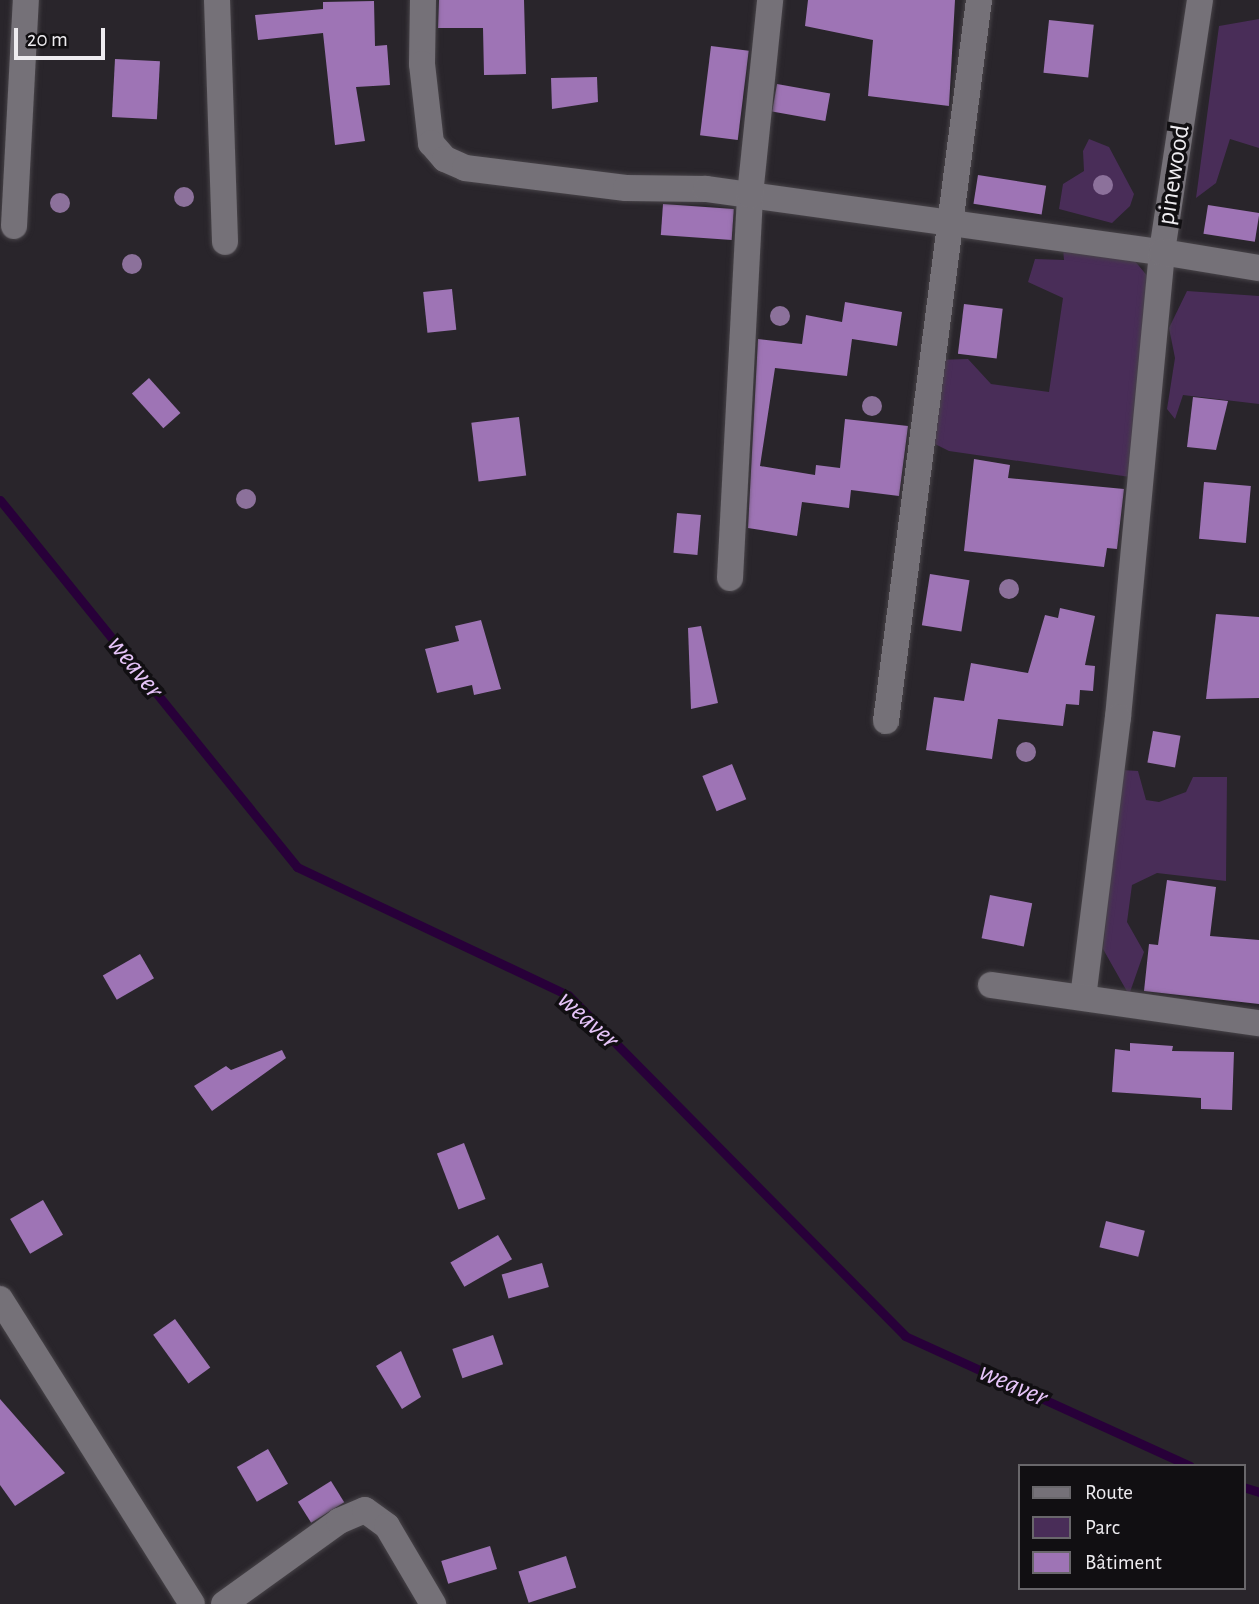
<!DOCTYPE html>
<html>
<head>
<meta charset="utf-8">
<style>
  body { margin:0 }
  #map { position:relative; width:1259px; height:1604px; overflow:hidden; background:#29252b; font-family:"Alegreya Sans",sans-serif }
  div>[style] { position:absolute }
  .green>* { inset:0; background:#492d58 }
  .stream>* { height:9px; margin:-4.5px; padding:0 4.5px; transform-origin:4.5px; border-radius:4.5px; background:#280039 }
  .building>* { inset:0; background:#9e74b5; transform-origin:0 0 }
  .roads { filter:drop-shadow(0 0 2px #474348) drop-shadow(0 0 2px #474348) }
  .minor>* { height:26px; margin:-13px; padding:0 13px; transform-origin:13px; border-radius:13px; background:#757178 }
  .trees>* { width:20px; height:20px; margin:-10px; border-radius:50%; background:#8c719b }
  span { translate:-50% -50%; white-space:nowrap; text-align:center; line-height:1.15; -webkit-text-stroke:7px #110f12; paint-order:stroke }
  .street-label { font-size:26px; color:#eeecf0 }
  .water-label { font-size:28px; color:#e6c4f9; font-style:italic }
  .legend { position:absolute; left:1018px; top:1464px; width:228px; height:126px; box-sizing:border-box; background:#110f12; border:2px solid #69676b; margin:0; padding:9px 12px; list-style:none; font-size:21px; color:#eeecf0 }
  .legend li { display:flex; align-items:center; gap:14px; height:35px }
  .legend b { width:35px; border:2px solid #69676b }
  .scale { position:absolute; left:14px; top:28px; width:91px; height:32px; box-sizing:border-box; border:4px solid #eeecf0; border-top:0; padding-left:9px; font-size:21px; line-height:24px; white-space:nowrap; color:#eeecf0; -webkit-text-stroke:5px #110f12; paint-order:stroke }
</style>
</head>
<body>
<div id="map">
  <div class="green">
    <div style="clip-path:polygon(1259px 19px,1259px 148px,1230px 139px,1216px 183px,1196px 198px,1219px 26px)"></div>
    <div style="clip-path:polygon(1089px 139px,1109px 147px,1134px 194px,1130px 206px,1112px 223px,1059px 209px,1063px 184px,1084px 171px,1083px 151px)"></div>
    <div style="clip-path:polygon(1063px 248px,1134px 260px,1164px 296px,1144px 479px,949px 451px,931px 442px,935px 360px,968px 359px,991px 384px,1049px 392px,1063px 298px,1028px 282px,1035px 259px,1064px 260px)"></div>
    <div style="clip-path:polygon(1187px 291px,1259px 296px,1259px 404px,1183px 395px,1175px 419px,1167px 409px,1175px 358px,1169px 328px)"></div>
    <div style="clip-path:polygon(1122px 770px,1138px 771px,1146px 800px,1159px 802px,1186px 792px,1193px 777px,1227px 777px,1226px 881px,1157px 873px,1132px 885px,1127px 922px,1144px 952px,1129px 995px,1103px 949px)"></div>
  </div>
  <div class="stream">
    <div style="left:0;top:500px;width:472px;rotate:51deg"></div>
    <div style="left:297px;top:867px;width:300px;rotate:25.3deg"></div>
    <div style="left:568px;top:995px;width:479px;rotate:45.3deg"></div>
    <div style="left:905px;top:1336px;width:313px;rotate:24.5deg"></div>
    <div style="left:1243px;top:1487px;width:17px;rotate:17deg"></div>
  </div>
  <div class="building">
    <div style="clip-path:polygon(439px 0,524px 0,526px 74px,484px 75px,483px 28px,438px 28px)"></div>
    <div style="clip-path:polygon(808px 0,955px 0,949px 106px,868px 96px,873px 40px,805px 26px)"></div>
    <div style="clip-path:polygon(374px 1px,375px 46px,387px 45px,390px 85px,356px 87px,365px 141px,335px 145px,323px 33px,258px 40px,255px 15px,323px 9px,323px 2px)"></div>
    <div style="left:1049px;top:20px;width:45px;height:53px;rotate:6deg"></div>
    <div style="left:711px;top:46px;width:38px;height:90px;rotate:7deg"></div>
    <div style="left:115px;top:59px;width:45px;height:58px;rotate:3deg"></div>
    <div style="clip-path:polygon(597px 77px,598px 102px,552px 109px,551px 78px)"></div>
    <div style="left:777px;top:84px;width:54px;height:28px;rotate:10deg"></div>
    <div style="left:978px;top:175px;width:69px;height:29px;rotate:9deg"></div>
    <div style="left:663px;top:204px;width:71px;height:31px;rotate:4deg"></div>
    <div style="left:1208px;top:205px;width:52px;height:29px;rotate:9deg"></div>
    <div style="left:452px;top:289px;width:41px;height:29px;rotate:84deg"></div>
    <div style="clip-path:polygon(845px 302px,902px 312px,897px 346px,852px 339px,847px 376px,775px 368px,760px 466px,815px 475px,816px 465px,840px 468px,845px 419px,908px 426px,899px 496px,851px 490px,849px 508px,802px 502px,797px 536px,748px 528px,758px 339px,802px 344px,806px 315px,842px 322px)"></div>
    <div style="left:964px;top:304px;width:39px;height:50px;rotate:7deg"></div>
    <div style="left:149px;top:378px;width:47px;height:23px;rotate:48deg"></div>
    <div style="clip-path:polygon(1193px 397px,1228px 401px,1216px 450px,1187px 447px)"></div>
    <div style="left:519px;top:417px;width:59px;height:48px;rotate:83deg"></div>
    <div style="clip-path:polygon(974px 459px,1010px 465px,1008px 478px,1124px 489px,1117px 549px,1107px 548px,1104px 567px,964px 551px)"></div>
    <div style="left:1204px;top:482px;width:47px;height:57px;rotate:5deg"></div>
    <div style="left:677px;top:513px;width:24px;height:40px;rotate:5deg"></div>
    <div style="left:930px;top:574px;width:40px;height:52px;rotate:9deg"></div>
    <div style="clip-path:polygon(1060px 608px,1095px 616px,1085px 665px,1095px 666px,1093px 691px,1080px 690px,1079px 705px,1066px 704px,1063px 726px,998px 719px,992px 759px,926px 750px,934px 697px,964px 701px,971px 663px,1028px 673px,1045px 615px,1058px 618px)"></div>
    <div style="clip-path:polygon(1216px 614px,1259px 617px,1259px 698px,1206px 699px)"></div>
    <div style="clip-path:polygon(481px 620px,501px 689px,474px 695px,472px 685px,437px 693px,425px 649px,459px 641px,455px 626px)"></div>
    <div style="clip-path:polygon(701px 626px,718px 703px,691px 709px,688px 628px)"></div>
    <div style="left:1153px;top:731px;width:28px;height:32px;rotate:10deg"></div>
    <div style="left:732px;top:764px;width:38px;height:32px;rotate:68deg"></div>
    <div style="clip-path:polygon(1167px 880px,1216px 887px,1210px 936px,1259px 940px,1259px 1004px,1144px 991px,1149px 944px,1158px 945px)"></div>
    <div style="left:990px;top:895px;width:43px;height:44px;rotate:11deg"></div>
    <div style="left:140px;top:954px;width:28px;height:43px;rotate:60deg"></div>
    <div style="clip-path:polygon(1130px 1043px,1173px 1046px,1172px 1051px,1234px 1052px,1232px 1110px,1201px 1109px,1201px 1098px,1112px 1092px,1115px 1049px,1130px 1051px)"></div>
    <div style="clip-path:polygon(282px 1050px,286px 1058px,212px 1111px,194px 1086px,226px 1066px,231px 1070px)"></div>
    <div style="left:464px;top:1143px;width:60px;height:29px;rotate:69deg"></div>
    <div style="left:43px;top:1200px;width:40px;height:38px;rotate:60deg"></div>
    <div style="left:1106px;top:1221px;width:40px;height:27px;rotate:14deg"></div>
    <div style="left:498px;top:1235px;width:28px;height:55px;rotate:60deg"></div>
    <div style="left:542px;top:1263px;width:25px;height:42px;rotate:74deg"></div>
    <div style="left:175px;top:1319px;width:60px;height:27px;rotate:54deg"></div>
    <div style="left:493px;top:1335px;width:31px;height:43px;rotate:71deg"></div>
    <div style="clip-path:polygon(401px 1351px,421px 1397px,402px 1409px,376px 1366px)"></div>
    <div style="clip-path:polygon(0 1399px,65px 1473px,15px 1506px,0 1485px)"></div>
    <div style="left:268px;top:1449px;width:40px;height:36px;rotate:60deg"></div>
    <div style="left:331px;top:1481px;width:25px;height:39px;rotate:58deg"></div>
    <div style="left:490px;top:1546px;width:24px;height:51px;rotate:73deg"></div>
    <div style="left:566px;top:1556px;width:33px;height:50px;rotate:72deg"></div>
  </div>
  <div class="roads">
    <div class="minor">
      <div style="left:217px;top:0;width:242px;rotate:88.1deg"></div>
      <div style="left:423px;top:0;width:64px;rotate:90.9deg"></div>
      <div style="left:422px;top:64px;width:80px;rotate:83.5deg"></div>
      <div style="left:431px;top:143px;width:21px;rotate:49deg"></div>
      <div style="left:445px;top:159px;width:22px;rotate:24deg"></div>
      <div style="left:465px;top:168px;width:162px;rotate:7.1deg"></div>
      <div style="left:626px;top:188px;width:80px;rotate:0.7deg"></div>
      <div style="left:706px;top:189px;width:460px;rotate:7.9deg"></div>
      <div style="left:1162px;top:252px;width:467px;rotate:95.4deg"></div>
      <div style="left:1118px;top:717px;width:282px;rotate:97.1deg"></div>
      <div style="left:1200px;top:0;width:255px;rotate:98.6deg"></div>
      <div style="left:1162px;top:252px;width:98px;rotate:9.4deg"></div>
      <div style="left:14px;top:226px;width:226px;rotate:-87deg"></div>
      <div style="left:730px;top:578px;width:384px;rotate:-87deg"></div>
      <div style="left:750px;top:195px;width:196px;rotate:-84.1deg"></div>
      <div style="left:886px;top:721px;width:727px;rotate:-82.65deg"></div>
      <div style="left:991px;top:985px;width:271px;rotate:8.1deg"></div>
      <div style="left:0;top:1299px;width:360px;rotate:57.8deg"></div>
      <div style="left:224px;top:1604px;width:142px;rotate:-35.8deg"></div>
      <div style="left:339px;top:1521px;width:28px;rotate:-23deg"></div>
      <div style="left:365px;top:1510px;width:27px;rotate:36deg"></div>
      <div style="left:387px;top:1526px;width:91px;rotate:59.5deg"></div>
    </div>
  </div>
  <div class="trees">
    <div style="left:1103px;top:185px"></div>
    <div style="left:184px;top:197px"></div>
    <div style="left:60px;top:203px"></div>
    <div style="left:132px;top:264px"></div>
    <div style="left:780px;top:316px"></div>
    <div style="left:872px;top:406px"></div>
    <div style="left:246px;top:499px"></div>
    <div style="left:1009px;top:589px"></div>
    <div style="left:1026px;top:752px"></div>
  </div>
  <div class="street-label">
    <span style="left:1174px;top:175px;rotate:-81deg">pinewood</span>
  </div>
  <div class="water-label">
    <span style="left:135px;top:667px;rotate:51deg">weaver</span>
    <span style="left:588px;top:1020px;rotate:42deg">weaver</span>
    <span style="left:1013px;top:1385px;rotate:24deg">weaver</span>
  </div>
  <ul class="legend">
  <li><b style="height:9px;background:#757178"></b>Route</li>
  <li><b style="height:19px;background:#492d58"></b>Parc</li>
  <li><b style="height:19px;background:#9e74b5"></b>Bâtiment</li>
  </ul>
  <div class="scale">20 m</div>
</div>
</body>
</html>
